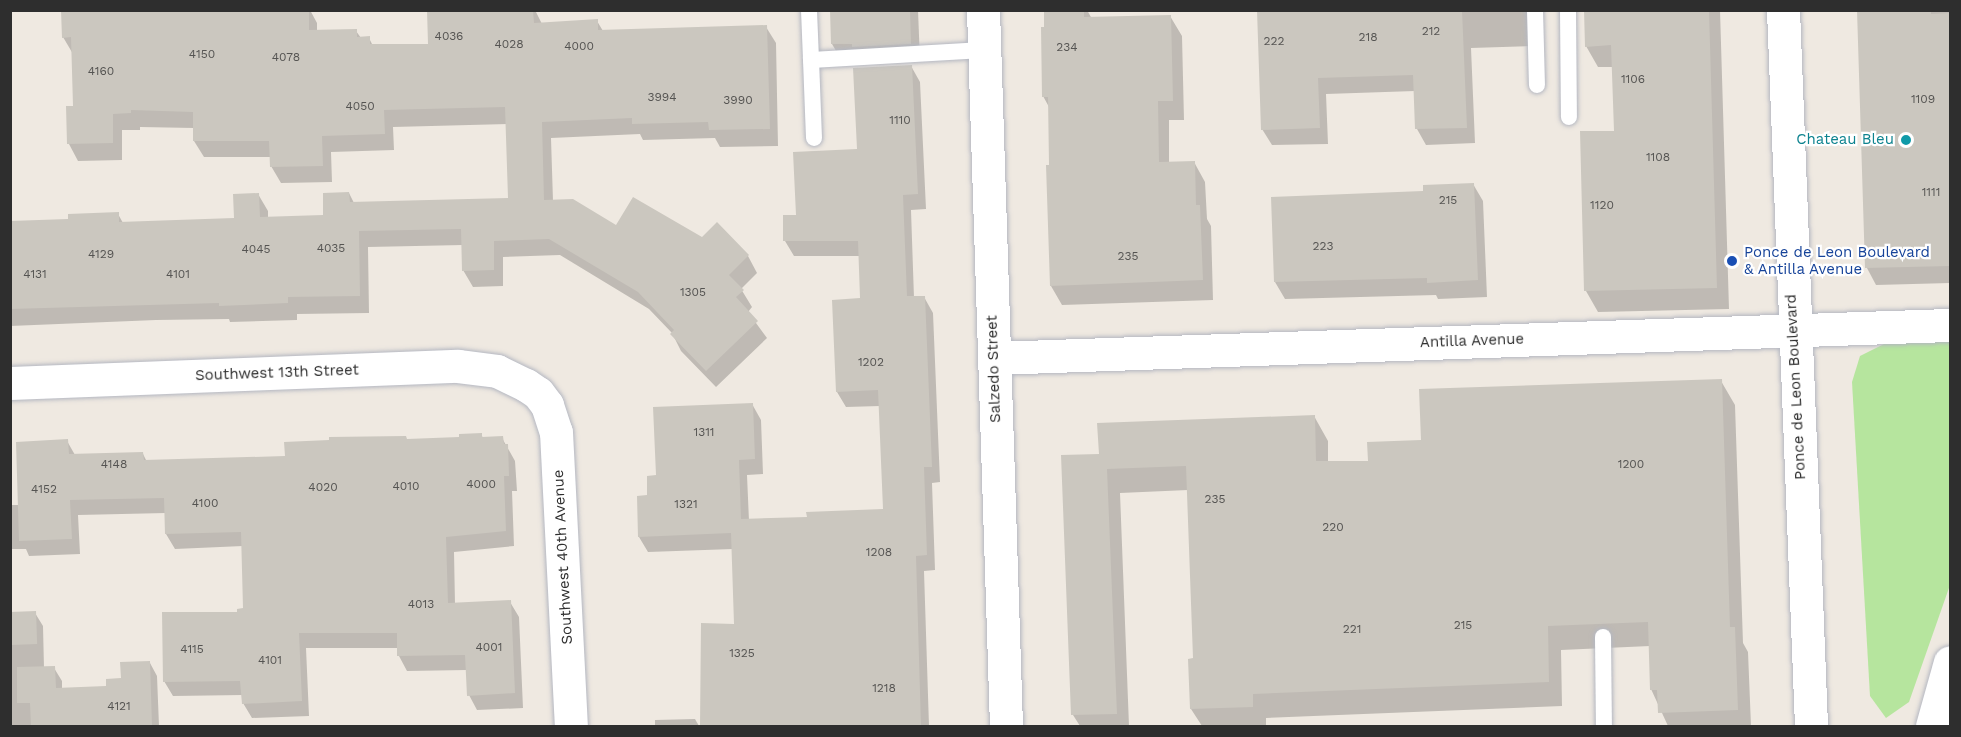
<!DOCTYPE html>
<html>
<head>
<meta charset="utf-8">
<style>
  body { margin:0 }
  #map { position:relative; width:1961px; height:737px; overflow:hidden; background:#efe9e1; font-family:"Work Sans",sans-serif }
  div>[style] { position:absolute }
  .green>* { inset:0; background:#b6e59e }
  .shadow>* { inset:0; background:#0003 }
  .building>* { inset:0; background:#cbc7bf; transform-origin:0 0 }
  .roads { filter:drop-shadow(0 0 2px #b4b7c1) drop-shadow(0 0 2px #b4b7c1) }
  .service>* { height:16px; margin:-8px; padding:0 8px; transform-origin:8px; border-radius:8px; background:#fff }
  .minor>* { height:33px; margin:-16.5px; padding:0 16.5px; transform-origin:16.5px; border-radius:16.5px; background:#fff }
  .tertiary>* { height:33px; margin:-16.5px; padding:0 16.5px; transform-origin:16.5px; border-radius:16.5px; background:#fff }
  .dots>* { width:16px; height:16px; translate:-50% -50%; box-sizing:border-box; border:3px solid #fff; border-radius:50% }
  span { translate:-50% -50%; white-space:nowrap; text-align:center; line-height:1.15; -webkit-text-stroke:4.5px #fff; paint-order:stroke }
  .number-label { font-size:12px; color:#555452 }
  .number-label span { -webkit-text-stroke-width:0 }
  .culture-label { font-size:15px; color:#0d838f }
  .right { translate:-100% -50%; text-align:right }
  .transit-label { font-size:15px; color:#164399 }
  .left { translate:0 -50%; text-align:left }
  .street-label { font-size:15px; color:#2e2e2e }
  .frame { position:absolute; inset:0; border:12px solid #2e2e2e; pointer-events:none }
</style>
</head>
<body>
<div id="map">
  <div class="green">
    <div style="clip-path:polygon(1950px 340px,1950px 585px,1909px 702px,1886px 718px,1870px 696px,1852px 382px,1860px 356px,1886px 343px)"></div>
  </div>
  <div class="shadow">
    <div style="clip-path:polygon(62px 10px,310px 10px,317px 23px,317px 32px,356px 31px,361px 38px,369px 38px,373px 46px,430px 46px,445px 10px,535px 10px,542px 24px,597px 21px,603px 31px,766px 27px,776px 43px,778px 146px,720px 147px,715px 138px,643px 140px,640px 134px,551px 138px,553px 201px,617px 227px,702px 239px,717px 224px,748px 256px,757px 273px,741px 289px,752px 307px,748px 312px,767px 338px,716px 387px,681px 351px,672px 333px,649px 309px,560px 255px,503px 257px,503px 286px,473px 287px,463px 270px,463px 245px,368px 247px,369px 313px,297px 314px,297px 320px,230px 322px,229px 319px,156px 320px,10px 326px,10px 222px,69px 220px,118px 214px,123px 223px,235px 220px,258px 194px,268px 211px,268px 219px,325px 216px,349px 193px,354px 203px,510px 199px,508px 124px,393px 127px,394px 150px,331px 152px,332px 182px,281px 183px,271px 166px,271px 157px,204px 157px,194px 141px,194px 128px,140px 127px,140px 130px,122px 130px,122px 160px,78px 161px,69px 144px,68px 108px,74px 107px,73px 54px,63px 37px)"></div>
    <div style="clip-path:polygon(831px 10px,918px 10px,920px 61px,842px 61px,832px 44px)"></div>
    <div style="clip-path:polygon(1046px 10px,1087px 10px,1092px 19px,1170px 16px,1182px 36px,1184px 120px,1169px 120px,1169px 163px,1194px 162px,1205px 182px,1207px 219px,1211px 226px,1213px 300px,1062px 305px,1051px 286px,1049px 107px,1043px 96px)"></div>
    <div style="clip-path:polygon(1271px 10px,1535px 10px,1533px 46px,1471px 48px,1475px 143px,1426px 145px,1417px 129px,1415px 91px,1326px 94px,1328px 144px,1272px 145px,1262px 129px)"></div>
    <div style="clip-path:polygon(1585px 10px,1720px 10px,1729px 309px,1598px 312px,1586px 291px,1615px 132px,1613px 67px,1598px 67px,1586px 46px)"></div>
    <div style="clip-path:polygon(1858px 10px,1950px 10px,1950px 283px,1876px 285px,1867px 268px)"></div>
    <div style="clip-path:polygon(911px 66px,920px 82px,926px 209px,911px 210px,914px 298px,924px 297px,933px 313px,940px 482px,932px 483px,935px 570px,924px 571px,929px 726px,702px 726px,703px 625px,736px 625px,733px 549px,648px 552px,639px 537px,649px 497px,658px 477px,752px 404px,761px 420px,763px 474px,747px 475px,749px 521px,808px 519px,884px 511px,880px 406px,846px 407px,837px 392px,862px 300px,860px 256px,794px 256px,785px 241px,798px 216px,858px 151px)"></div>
    <div style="clip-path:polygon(1473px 184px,1483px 201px,1487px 297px,1438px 299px,1436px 295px,1285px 299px,1275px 282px,1424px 193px)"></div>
    <div style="clip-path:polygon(1721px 381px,1735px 405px,1743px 643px,1748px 652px,1751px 726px,1668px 726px,1651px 689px,1650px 646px,1561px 650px,1562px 706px,1266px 718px,1266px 726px,1202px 726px,1191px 709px,1195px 659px,1188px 490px,1120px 493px,1129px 726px,1080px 726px,1073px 715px,1100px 456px,1314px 416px,1328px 441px,1328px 463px,1370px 463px,1422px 441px)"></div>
    <div style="clip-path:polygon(481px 434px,483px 438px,502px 438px,515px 461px,517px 491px,512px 491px,514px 546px,454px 552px,455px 604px,510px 602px,519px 617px,523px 708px,477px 710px,469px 695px,467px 670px,407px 671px,399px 656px,398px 648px,306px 648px,309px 716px,252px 718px,243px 703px,243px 695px,173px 696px,164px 681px,245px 610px,243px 546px,175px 549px,166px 534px,166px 513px,78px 515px,80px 554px,29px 556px,26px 549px,10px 549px,10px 505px,20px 505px,67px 441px,75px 455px,143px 454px,147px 462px,287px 458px,407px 441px,460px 439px)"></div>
    <div style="clip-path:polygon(35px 613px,43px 626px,44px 668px,54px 668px,62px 681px,62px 689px,108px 688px,150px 663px,157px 676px,159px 726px,10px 726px,10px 614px)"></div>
    <div style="clip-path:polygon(695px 719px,699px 726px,655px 726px,655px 720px)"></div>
  </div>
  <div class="building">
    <div style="clip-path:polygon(61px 10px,309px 10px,309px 30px,357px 29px,357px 37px,370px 36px,370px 44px,428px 44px,427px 10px,533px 10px,534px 23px,598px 19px,598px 30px,767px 25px,770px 129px,709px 130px,708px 122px,632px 124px,632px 118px,542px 122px,544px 200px,573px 199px,616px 225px,633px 197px,702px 237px,717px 222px,749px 255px,729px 275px,744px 290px,736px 297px,758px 321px,706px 371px,670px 334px,674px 330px,638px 292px,549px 239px,494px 241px,494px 270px,462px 271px,461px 229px,359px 231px,360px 296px,288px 297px,288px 303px,219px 306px,219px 303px,10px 309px,10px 221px,68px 219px,68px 214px,119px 212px,119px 222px,234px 218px,233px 194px,259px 193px,260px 217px,323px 215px,323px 193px,349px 192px,350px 202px,508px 198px,505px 107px,384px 110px,385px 134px,322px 136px,323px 166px,270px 167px,269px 141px,193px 141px,193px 112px,131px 110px,131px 113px,113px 114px,113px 143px,67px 144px,66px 106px,73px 106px,71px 37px,62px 38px)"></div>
    <div style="clip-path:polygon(830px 10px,910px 10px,911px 44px,852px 47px,852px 44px,831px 44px)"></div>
    <div style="clip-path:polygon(1044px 10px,1084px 10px,1084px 17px,1171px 15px,1173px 101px,1158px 101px,1159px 162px,1195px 161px,1196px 205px,1200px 205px,1203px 280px,1050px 286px,1046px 165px,1049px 165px,1048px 97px,1042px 97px,1041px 27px,1044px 27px)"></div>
    <div style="clip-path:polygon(1257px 10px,1462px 10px,1467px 128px,1415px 129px,1413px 75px,1318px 78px,1320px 128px,1261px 130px)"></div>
    <div style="clip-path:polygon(1584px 10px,1709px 10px,1717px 288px,1584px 291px,1580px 131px,1614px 131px,1611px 45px,1585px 47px)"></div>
    <div style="clip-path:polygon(1857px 10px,1931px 10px,1931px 14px,1950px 13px,1950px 266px,1865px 268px)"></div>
    <div style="clip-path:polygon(912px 65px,918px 194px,903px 195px,907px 296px,925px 296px,932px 467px,924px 467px,927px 555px,916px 556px,921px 726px,700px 726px,701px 623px,734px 624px,731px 533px,638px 537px,637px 496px,647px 495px,647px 476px,656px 475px,653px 407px,753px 403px,755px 459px,739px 460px,741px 519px,807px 517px,806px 512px,883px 509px,878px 390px,836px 392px,832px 300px,860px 298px,858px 241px,783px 241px,783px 215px,796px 215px,793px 152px,857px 149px,853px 68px)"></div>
    <div style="clip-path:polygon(1474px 183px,1478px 280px,1427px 283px,1427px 278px,1274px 282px,1271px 197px,1423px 191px,1423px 185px)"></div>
    <div style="clip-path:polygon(1722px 379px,1730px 627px,1735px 627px,1738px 710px,1658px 713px,1657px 690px,1650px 690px,1648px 622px,1548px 626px,1549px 682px,1253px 694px,1253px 707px,1190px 709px,1188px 659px,1193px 658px,1186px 466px,1107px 469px,1117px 714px,1071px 715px,1061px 455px,1099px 454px,1097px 423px,1315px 415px,1316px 461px,1368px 461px,1367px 442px,1421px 440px,1419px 389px)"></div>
    <div style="clip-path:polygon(482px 433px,482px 437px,503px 436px,504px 444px,508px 444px,509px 476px,504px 476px,506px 531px,446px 537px,448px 603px,511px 600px,515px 693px,467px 696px,465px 655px,397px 656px,397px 633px,299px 633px,302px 701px,242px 704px,240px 681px,163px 682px,162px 612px,237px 612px,237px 609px,243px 608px,241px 532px,165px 534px,164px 498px,70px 500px,72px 539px,19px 541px,16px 442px,68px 439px,69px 454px,143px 452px,144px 460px,285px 456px,284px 442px,329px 440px,329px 437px,406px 436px,407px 439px,459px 437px,459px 434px)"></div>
    <div style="left:36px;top:611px;width:33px;height:26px;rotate:88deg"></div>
    <div style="clip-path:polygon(150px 661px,152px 726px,31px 726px,30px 703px,17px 703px,17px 667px,55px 666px,56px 688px,106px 686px,106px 679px,121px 678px,120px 662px)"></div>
  </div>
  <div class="roads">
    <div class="service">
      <div style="left:809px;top:10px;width:50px;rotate:87.7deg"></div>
      <div style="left:1535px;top:10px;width:75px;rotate:88.5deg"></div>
      <div style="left:1568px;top:10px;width:107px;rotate:89.5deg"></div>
      <div style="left:814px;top:138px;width:78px;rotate:-92.2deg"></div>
      <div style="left:811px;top:60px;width:173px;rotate:-3.3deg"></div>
      <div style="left:1603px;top:637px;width:89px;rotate:89.4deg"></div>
    </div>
    <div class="minor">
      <div style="left:983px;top:10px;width:716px;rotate:88.16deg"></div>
      <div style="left:994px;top:358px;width:957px;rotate:-1.98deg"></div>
      <div style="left:10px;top:383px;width:448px;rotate:-2.2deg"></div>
      <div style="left:458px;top:366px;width:39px;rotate:7deg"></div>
      <div style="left:497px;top:371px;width:32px;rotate:26deg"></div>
      <div style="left:526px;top:385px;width:14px;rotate:34deg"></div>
      <div style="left:538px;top:393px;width:15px;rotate:53deg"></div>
      <div style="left:547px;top:405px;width:28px;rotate:72deg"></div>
      <div style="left:556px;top:432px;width:294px;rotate:87.1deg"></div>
      <div style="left:1932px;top:726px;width:66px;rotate:-74.3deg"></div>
    </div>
    <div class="tertiary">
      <div style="left:1783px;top:10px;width:717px;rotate:87.76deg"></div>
    </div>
  </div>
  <div class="dots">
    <div style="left:1906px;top:140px;background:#0f9aa8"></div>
    <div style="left:1732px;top:261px;background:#1a4fb4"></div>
  </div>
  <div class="number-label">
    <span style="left:1431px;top:32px">212</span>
    <span style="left:449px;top:37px">4036</span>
    <span style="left:1368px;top:38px">218</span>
    <span style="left:1274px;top:42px">222</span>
    <span style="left:509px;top:45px">4028</span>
    <span style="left:579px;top:47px">4000</span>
    <span style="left:1067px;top:48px">234</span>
    <span style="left:202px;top:55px">4150</span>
    <span style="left:286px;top:58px">4078</span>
    <span style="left:101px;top:72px">4160</span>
    <span style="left:1633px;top:80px">1106</span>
    <span style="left:662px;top:98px">3994</span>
    <span style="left:1923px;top:100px">1109</span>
    <span style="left:738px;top:101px">3990</span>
    <span style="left:360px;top:107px">4050</span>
    <span style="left:900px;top:121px">1110</span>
    <span style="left:1658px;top:158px">1108</span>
    <span style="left:1931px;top:193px">1111</span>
    <span style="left:1448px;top:201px">215</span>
    <span style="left:1602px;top:206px">1120</span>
    <span style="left:1323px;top:247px">223</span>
    <span style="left:331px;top:249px">4035</span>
    <span style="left:256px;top:250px">4045</span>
    <span style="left:101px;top:255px">4129</span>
    <span style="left:1128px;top:257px">235</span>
    <span style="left:35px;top:275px">4131</span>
    <span style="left:178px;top:275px">4101</span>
    <span style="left:693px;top:293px">1305</span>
    <span style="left:871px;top:363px">1202</span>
    <span style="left:704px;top:433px">1311</span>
    <span style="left:114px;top:465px">4148</span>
    <span style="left:1631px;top:465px">1200</span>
    <span style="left:481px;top:485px">4000</span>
    <span style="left:406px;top:487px">4010</span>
    <span style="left:323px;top:488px">4020</span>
    <span style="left:44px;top:490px">4152</span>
    <span style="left:1215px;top:500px">235</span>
    <span style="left:205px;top:504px">4100</span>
    <span style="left:686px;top:505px">1321</span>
    <span style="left:1333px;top:528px">220</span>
    <span style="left:879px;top:553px">1208</span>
    <span style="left:421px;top:605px">4013</span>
    <span style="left:1463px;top:626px">215</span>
    <span style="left:1352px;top:630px">221</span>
    <span style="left:489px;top:648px">4001</span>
    <span style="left:192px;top:650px">4115</span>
    <span style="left:742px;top:654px">1325</span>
    <span style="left:270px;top:661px">4101</span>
    <span style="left:884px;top:689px">1218</span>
    <span style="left:119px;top:707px">4121</span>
  </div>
  <div class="culture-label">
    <span class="right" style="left:1894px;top:140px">Chateau Bleu</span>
  </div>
  <div class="transit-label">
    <span class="left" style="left:1744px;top:261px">Ponce de Leon Boulevard<br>&amp; Antilla Avenue</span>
  </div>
  <div class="street-label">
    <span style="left:1472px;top:341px;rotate:-2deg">Antilla Avenue</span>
    <span style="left:994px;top:369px;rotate:-92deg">Salzedo Street</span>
    <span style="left:277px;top:373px;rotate:-2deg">Southwest 13th Street</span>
    <span style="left:1796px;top:387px;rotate:-93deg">Ponce de Leon Boulevard</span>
    <span style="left:563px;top:557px;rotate:-93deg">Southwest 40th Avenue</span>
  </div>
  <div class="frame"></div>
</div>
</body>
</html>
